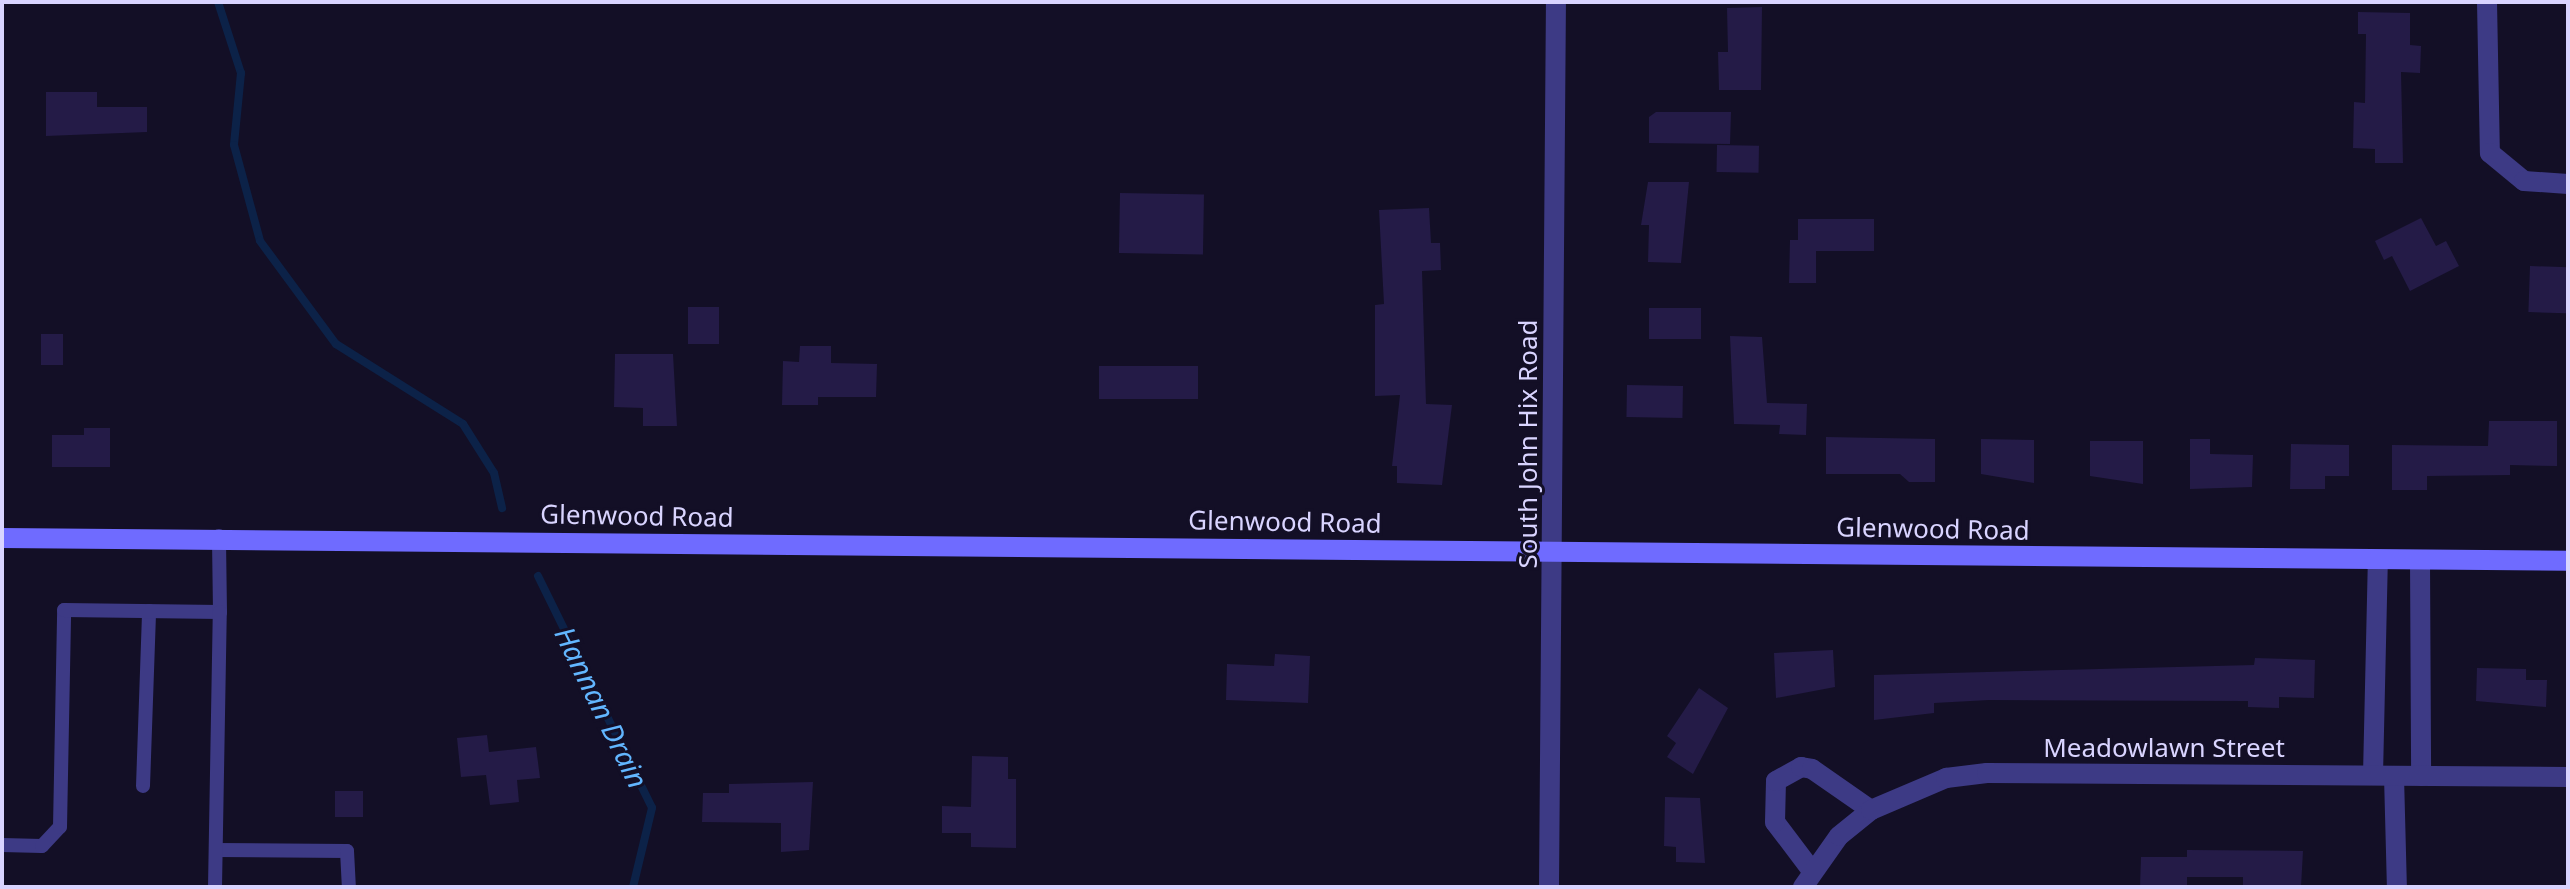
<!DOCTYPE html>
<html>
<head>
<meta charset="utf-8">
<style>
  body { margin:0 }
  #map { position:relative; width:2570px; height:889px; overflow:hidden; background:#130f26; font-family:"Noto Sans",sans-serif }
  div>[style] { position:absolute }
  .stream>* { height:8px; margin:-4px; padding:0 4px; transform-origin:4px; border-radius:4px; background:#0c2248 }
  .building>* { inset:0; background:#241b47; transform-origin:0 0 }
  .lane>* { height:14px; margin:-7px; padding:0 7px; transform-origin:7px; border-radius:7px; background:#3d3a85 }
  .street>* { height:20px; margin:-10px; padding:0 10px; transform-origin:10px; border-radius:10px; background:#3d3a85 }
  .secondary>* { height:20px; margin:-10px; padding:0 10px; transform-origin:10px; border-radius:10px; background:#6f6bff }
  span { translate:-50% -50%; white-space:nowrap; text-align:center; line-height:1.15; -webkit-text-stroke:6px #130f26; paint-order:stroke }
  .street-label { font-size:26px; color:#d9d4ff }
  .water-label { font-size:28px; color:#62b6ff; font-style:italic }
  .frame { position:absolute; inset:0; border:4px solid #d9d4ff; pointer-events:none }
</style>
</head>
<body>
<div id="map">
  <div class="stream">
    <div style="left:218px;top:2px;width:75px;rotate:72.1deg"></div>
    <div style="left:241px;top:73px;width:72px;rotate:95.6deg"></div>
    <div style="left:234px;top:145px;width:99px;rotate:74.8deg"></div>
    <div style="left:260px;top:241px;width:128px;rotate:53.6deg"></div>
    <div style="left:336px;top:344px;width:150px;rotate:32.2deg"></div>
    <div style="left:463px;top:424px;width:58px;rotate:57.7deg"></div>
    <div style="left:494px;top:473px;width:36px;rotate:77deg"></div>
    <div style="left:538px;top:576px;width:258px;rotate:63.8deg"></div>
    <div style="left:652px;top:808px;width:81px;rotate:103.5deg"></div>
  </div>
  <div class="building">
    <div style="clip-path:polygon(1762px 7px,1761px 90px,1719px 90px,1718px 52px,1728px 52px,1727px 8px)"></div>
    <div style="clip-path:polygon(2358px 12px,2410px 13px,2410px 45px,2421px 46px,2420px 73px,2401px 72px,2403px 163px,2375px 163px,2375px 149px,2353px 148px,2354px 102px,2365px 103px,2366px 34px,2358px 34px)"></div>
    <div style="clip-path:polygon(46px 92px,97px 92px,97px 107px,147px 107px,147px 132px,46px 136px)"></div>
    <div style="clip-path:polygon(1656px 112px,1731px 112px,1730px 144px,1649px 143px,1649px 117px)"></div>
    <div style="left:1717px;top:145px;width:42px;height:27px;rotate:1deg"></div>
    <div style="clip-path:polygon(1648px 182px,1689px 182px,1681px 263px,1648px 262px,1649px 225px,1641px 225px)"></div>
    <div style="left:1120px;top:193px;width:84px;height:60px;rotate:1deg"></div>
    <div style="clip-path:polygon(1429px 208px,1431px 243px,1440px 243px,1441px 270px,1422px 271px,1426px 404px,1452px 405px,1442px 485px,1397px 483px,1397px 466px,1392px 466px,1400px 395px,1375px 396px,1375px 305px,1384px 304px,1379px 210px)"></div>
    <div style="clip-path:polygon(2421px 218px,2436px 246px,2446px 241px,2459px 266px,2410px 291px,2392px 256px,2384px 260px,2375px 241px)"></div>
    <div style="clip-path:polygon(1798px 219px,1874px 219px,1874px 251px,1816px 251px,1816px 283px,1789px 283px,1790px 240px,1798px 240px)"></div>
    <div style="left:2530px;top:266px;width:38px;height:46px;rotate:2deg"></div>
    <div style="left:688px;top:307px;width:31px;height:37px"></div>
    <div style="left:1649px;top:308px;width:52px;height:31px"></div>
    <div style="left:41px;top:334px;width:22px;height:31px"></div>
    <div style="clip-path:polygon(1730px 336px,1762px 337px,1767px 403px,1807px 404px,1806px 435px,1779px 434px,1780px 425px,1734px 424px)"></div>
    <div style="clip-path:polygon(800px 346px,831px 346px,831px 363px,877px 364px,876px 397px,818px 397px,818px 405px,782px 405px,783px 361px,799px 362px)"></div>
    <div style="clip-path:polygon(615px 354px,673px 354px,677px 426px,643px 426px,643px 408px,614px 407px)"></div>
    <div style="left:1099px;top:366px;width:99px;height:33px"></div>
    <div style="left:1627px;top:385px;width:56px;height:32px;rotate:1deg"></div>
    <div style="clip-path:polygon(2489px 421px,2557px 421px,2557px 466px,2510px 465px,2510px 475px,2427px 476px,2427px 490px,2392px 490px,2392px 445px,2488px 446px)"></div>
    <div style="clip-path:polygon(84px 428px,110px 428px,110px 467px,52px 467px,52px 435px,84px 435px)"></div>
    <div style="clip-path:polygon(1826px 437px,1935px 439px,1935px 482px,1909px 482px,1900px 474px,1826px 474px)"></div>
    <div style="clip-path:polygon(1981px 439px,2034px 440px,2034px 483px,1981px 474px)"></div>
    <div style="clip-path:polygon(2190px 439px,2210px 439px,2210px 454px,2253px 455px,2252px 487px,2190px 489px)"></div>
    <div style="clip-path:polygon(2090px 441px,2143px 441px,2143px 484px,2090px 476px)"></div>
    <div style="clip-path:polygon(2291px 444px,2349px 445px,2349px 476px,2325px 476px,2325px 489px,2290px 489px)"></div>
    <div style="clip-path:polygon(1833px 650px,1835px 687px,1776px 698px,1774px 653px)"></div>
    <div style="clip-path:polygon(1275px 654px,1310px 656px,1308px 703px,1226px 700px,1227px 664px,1274px 666px)"></div>
    <div style="clip-path:polygon(2255px 658px,2315px 660px,2314px 698px,2279px 697px,2279px 708px,2248px 707px,2248px 701px,1989px 700px,1934px 703px,1934px 713px,1874px 720px,1874px 675px,2254px 665px)"></div>
    <div style="clip-path:polygon(2477px 668px,2526px 669px,2526px 680px,2547px 680px,2546px 707px,2476px 701px)"></div>
    <div style="clip-path:polygon(1699px 688px,1728px 708px,1693px 774px,1667px 757px,1676px 743px,1667px 736px)"></div>
    <div style="clip-path:polygon(487px 735px,489px 752px,536px 747px,540px 778px,517px 780px,519px 802px,490px 805px,486px 775px,461px 777px,457px 738px)"></div>
    <div style="clip-path:polygon(972px 756px,1008px 757px,1008px 779px,1016px 779px,1016px 848px,971px 847px,971px 833px,942px 833px,942px 806px,971px 807px)"></div>
    <div style="clip-path:polygon(813px 782px,809px 850px,781px 852px,781px 823px,702px 822px,703px 793px,729px 793px,729px 784px)"></div>
    <div style="left:335px;top:791px;width:28px;height:26px"></div>
    <div style="clip-path:polygon(1665px 797px,1700px 798px,1705px 863px,1676px 862px,1676px 847px,1664px 846px)"></div>
    <div style="clip-path:polygon(2187px 850px,2303px 851px,2301px 887px,2243px 887px,2243px 877px,2187px 877px,2187px 887px,2140px 887px,2141px 857px,2187px 857px)"></div>
  </div>
  <div class="lane">
    <div style="left:143px;top:786px;width:175px;rotate:-88deg"></div>
    <div style="left:2px;top:845px;width:40px;rotate:1.4deg"></div>
    <div style="left:42px;top:846px;width:26px;rotate:-47deg"></div>
    <div style="left:60px;top:827px;width:217px;rotate:-88.9deg"></div>
    <div style="left:64px;top:610px;width:156px;rotate:0.7deg"></div>
    <div style="left:220px;top:612px;width:76px;rotate:-90.8deg"></div>
    <div style="left:216px;top:850px;width:131px;rotate:0.4deg"></div>
    <div style="left:347px;top:851px;width:36px;rotate:87deg"></div>
    <div style="left:215px;top:887px;width:275px;rotate:-89deg"></div>
  </div>
  <div class="street">
    <div style="left:2487px;top:2px;width:151px;rotate:88.9deg"></div>
    <div style="left:2490px;top:153px;width:44px;rotate:39.5deg"></div>
    <div style="left:2524px;top:181px;width:44px;rotate:3.9deg"></div>
    <div style="left:2420px;top:560px;width:216px;rotate:89.7deg"></div>
    <div style="left:2373px;top:775px;width:215px;rotate:-88.7deg"></div>
    <div style="left:2394px;top:776px;width:111px;rotate:88.5deg"></div>
    <div style="left:1812px;top:871px;width:61px;rotate:-127.1deg"></div>
    <div style="left:1775px;top:822px;width:41px;rotate:-88.6deg"></div>
    <div style="left:1776px;top:781px;width:29px;rotate:-29deg"></div>
    <div style="left:1801px;top:767px;width:11px;rotate:10deg"></div>
    <div style="left:1812px;top:769px;width:72px;rotate:34.8deg"></div>
    <div style="left:1549px;top:887px;width:885px;rotate:-89.55deg"></div>
    <div style="left:1803px;top:887px;width:62px;rotate:-54.8deg"></div>
    <div style="left:1839px;top:836px;width:41px;rotate:-39.1deg"></div>
    <div style="left:1871px;top:810px;width:82px;rotate:-23.1deg"></div>
    <div style="left:1946px;top:778px;width:41px;rotate:-7deg"></div>
    <div style="left:1987px;top:773px;width:581px;rotate:0.39deg"></div>
  </div>
  <div class="secondary">
    <div style="left:2px;top:538px;width:2566px;rotate:0.51deg"></div>
  </div>
  <div class="street-label">
    <span style="left:1528px;top:444px;rotate:-90deg">South John Hix Road</span>
    <span style="left:637px;top:516px;rotate:1deg">Glenwood Road</span>
    <span style="left:1285px;top:522px;rotate:1deg">Glenwood Road</span>
    <span style="left:1933px;top:529px;rotate:1deg">Glenwood Road</span>
    <span style="left:2164px;top:748px">Meadowlawn Street</span>
  </div>
  <div class="water-label">
    <span style="left:602px;top:707px;rotate:64deg">Hannan Drain</span>
  </div>
  <div class="frame"></div>
</div>
</body>
</html>
